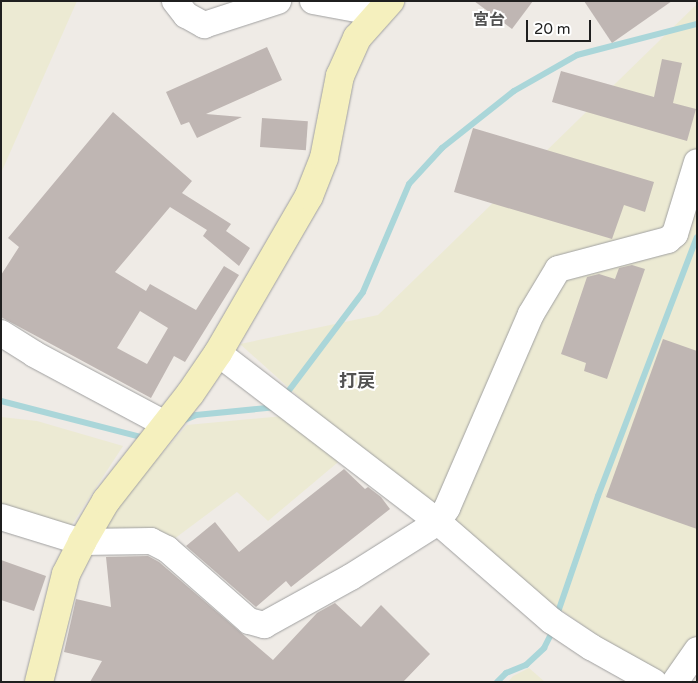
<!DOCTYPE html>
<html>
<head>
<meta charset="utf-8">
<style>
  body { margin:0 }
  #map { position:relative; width:698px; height:683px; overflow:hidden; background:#efebe6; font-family:"Varela Round","Noto Sans JP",sans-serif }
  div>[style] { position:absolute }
  .farmland>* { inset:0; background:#ecead3 }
  .stream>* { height:6px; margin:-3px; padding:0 3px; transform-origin:3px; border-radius:3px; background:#aad6d9 }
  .building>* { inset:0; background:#bfb6b3; transform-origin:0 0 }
  .roads { filter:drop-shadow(0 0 1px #a0a0a0) drop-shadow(0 0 1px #a0a0a0) }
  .street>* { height:26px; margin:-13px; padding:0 13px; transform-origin:13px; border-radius:13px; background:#fff }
  .secondary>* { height:28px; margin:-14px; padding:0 14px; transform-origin:14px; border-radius:14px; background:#f5f0be }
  span { translate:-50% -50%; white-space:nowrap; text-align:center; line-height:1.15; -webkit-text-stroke:4px #fff; paint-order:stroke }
  .neighbourhood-label { font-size:16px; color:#525252; font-weight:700 }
  .quarter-label { font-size:18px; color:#525252; font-weight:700 }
  .frame { position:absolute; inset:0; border:2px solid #1f1f1f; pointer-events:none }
  .scale { position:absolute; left:526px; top:20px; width:65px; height:22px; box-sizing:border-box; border:2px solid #1f1f1f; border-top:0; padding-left:6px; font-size:15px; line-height:18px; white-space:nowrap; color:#1f1f1f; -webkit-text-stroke:4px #fff; paint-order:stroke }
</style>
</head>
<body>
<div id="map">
  <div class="farmland">
    <div style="clip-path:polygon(1px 1px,77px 1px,1px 173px)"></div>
    <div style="clip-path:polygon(697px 4px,697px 645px,664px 682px,448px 531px,240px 344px,378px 315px)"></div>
    <div style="clip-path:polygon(284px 416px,343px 458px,268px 521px,237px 492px,170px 542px,102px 531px,119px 503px,187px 425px)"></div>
    <div style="clip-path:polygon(1px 417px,37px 421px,123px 446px,69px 529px,1px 507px)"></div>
    <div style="clip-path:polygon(529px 668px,545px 682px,508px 682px,513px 676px)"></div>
  </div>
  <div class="stream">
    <div style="left:284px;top:397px;width:131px;rotate:-53deg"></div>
    <div style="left:363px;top:292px;width:117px;rotate:-66.9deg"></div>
    <div style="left:409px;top:184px;width:49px;rotate:-47.5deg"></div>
    <div style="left:442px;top:148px;width:92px;rotate:-38.4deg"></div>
    <div style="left:514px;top:91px;width:73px;rotate:-29.7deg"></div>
    <div style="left:577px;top:55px;width:124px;rotate:-14.5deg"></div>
    <div style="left:1px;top:401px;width:149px;rotate:14.4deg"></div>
    <div style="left:182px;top:421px;width:15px;rotate:-23deg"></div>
    <div style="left:196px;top:415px;width:81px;rotate:-5.6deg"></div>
    <div style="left:557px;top:615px;width:126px;rotate:-71deg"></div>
    <div style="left:598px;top:496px;width:277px;rotate:-69.1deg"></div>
    <div style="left:497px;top:682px;width:13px;rotate:-45deg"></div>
    <div style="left:506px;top:673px;width:22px;rotate:-22deg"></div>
    <div style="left:526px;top:665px;width:25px;rotate:-43deg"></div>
    <div style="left:544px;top:648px;width:20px;rotate:-63deg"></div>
  </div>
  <div class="building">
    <div style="clip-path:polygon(474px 1px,533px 1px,512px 29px)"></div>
    <div style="clip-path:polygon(584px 1px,672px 1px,612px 43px)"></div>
    <div style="clip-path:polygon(267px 47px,282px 80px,206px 114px,242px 117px,197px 138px,189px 122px,181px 125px,166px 92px)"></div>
    <div style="clip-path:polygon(662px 59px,682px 63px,673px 103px,696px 109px,687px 141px,552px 102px,561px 71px,654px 97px)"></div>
    <div style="clip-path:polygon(evenodd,113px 112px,192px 181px,182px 193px,231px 224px,226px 231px,250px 248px,239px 266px,203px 236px,207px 230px,170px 207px,115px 272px,146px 291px,150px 284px,196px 310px,224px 266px,239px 275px,185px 362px,174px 356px,151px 398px,1px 317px,1px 275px,19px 247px,8px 238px,113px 112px,140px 311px,168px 328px,147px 364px,117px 348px,140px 311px)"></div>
    <div style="left:262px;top:118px;width:46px;height:29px;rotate:4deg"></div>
    <div style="clip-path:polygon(473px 128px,654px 182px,645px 212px,624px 205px,612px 239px,454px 192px)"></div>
    <div style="clip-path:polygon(632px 265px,645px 269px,607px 379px,584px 371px,586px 363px,561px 354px,587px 277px,599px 274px,615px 279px,619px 268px)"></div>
    <div style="clip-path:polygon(663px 339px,697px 351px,697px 529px,606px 497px)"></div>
    <div style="clip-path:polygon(344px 469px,365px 489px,368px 487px,381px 497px,390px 509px,291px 587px,286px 581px,256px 607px,186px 546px,215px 522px,239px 552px)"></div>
    <div style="clip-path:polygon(148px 556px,159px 562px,273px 660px,317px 613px,335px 603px,361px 627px,381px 605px,430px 654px,403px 682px,90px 682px,102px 661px,64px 652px,76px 599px,111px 607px,106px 557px)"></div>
    <div style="clip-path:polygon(1px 560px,46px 576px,34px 611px,1px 600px)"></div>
  </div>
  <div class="roads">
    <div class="street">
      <div style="left:175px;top:1px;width:18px;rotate:52deg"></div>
      <div style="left:186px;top:15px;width:21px;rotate:29deg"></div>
      <div style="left:204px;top:25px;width:78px;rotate:-18deg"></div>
      <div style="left:313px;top:1px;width:66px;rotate:10.5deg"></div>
      <div style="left:1px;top:333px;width:39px;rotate:32deg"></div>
      <div style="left:34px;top:354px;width:149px;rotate:28.1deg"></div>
      <div style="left:218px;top:353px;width:277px;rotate:37.5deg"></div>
      <div style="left:438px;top:522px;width:151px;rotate:41deg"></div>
      <div style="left:552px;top:621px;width:47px;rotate:33.7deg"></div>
      <div style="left:591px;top:647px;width:72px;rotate:29.1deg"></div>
      <div style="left:1px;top:517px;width:85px;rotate:17.2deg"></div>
      <div style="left:82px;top:542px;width:69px;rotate:-0.8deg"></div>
      <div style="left:151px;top:541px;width:18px;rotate:27deg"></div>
      <div style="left:167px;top:549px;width:109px;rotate:41.3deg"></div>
      <div style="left:249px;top:621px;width:16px;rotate:15deg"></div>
      <div style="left:264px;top:625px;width:99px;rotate:-28.9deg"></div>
      <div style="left:351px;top:577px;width:103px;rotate:-32.3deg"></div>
      <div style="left:438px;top:522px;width:17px;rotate:-57deg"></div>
      <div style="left:447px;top:508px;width:211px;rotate:-66.6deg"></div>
      <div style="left:531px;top:314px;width:52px;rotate:-59deg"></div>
      <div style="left:558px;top:269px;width:114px;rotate:-14.8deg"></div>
      <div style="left:668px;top:240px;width:9px;rotate:-41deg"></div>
      <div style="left:675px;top:234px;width:75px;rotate:-73deg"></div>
      <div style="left:675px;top:682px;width:39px;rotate:-55deg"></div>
    </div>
    <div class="secondary">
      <div style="left:39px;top:682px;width:111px;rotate:-76deg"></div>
      <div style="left:66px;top:574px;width:36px;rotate:-63deg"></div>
      <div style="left:82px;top:542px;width:48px;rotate:-59.7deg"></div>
      <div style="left:106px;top:501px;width:136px;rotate:-51.9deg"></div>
      <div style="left:190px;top:394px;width:50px;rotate:-55.7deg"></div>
      <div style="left:218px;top:353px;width:181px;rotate:-59.9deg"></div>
      <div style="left:309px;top:196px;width:41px;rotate:-68.5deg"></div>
      <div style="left:324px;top:158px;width:84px;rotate:-79deg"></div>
      <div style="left:340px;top:76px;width:42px;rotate:-65.9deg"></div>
      <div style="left:357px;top:38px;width:50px;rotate:-48.3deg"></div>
    </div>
  </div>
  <div class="neighbourhood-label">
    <span style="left:489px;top:20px">宮台</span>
  </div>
  <div class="quarter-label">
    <span style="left:357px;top:381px">打戻</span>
  </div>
  <div class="frame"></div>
  <div class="scale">20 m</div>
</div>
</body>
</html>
